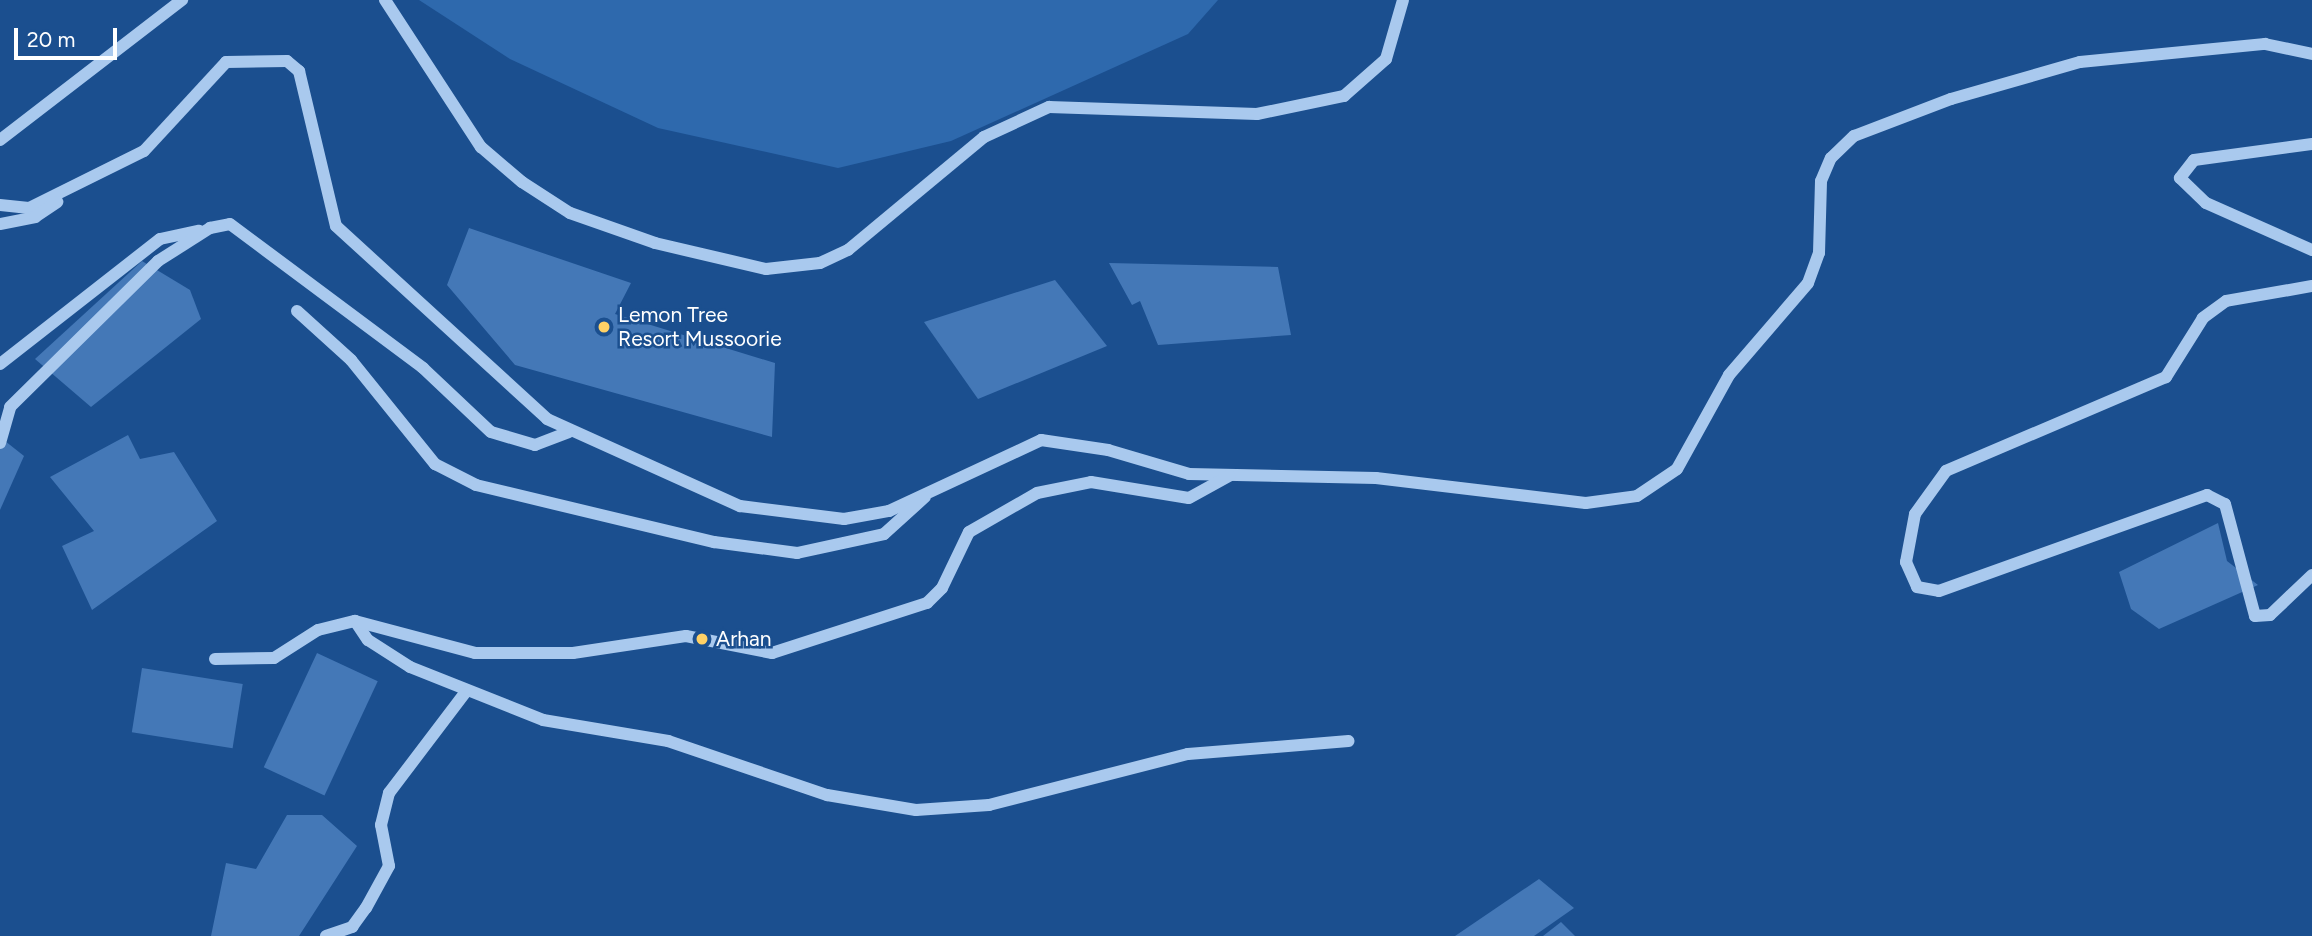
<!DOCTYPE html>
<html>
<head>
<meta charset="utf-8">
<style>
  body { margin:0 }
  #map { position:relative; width:2312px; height:936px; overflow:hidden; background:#1b4f8f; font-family:Figtree,sans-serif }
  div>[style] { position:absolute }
  .green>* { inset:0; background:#2e69ad }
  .building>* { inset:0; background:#4478b7; transform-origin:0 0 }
  .minor>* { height:12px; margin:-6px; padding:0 6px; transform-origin:6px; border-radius:6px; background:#a9c9ee }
  .dots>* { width:19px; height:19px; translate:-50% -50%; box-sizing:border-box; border:4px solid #1b4f8f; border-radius:50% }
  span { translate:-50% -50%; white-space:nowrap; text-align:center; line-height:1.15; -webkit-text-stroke:5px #1b4f8f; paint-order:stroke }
  .poi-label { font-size:21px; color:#fff }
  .left { translate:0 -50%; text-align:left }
  .scale { position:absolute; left:14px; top:28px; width:103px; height:32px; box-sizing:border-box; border:4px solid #fff; border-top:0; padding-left:9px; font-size:21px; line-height:24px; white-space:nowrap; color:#fff; -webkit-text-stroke:5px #1b4f8f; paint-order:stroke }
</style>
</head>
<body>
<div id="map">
  <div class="green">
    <div style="clip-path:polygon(419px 0,1218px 0,1188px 34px,951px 141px,838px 168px,658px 128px,510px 59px)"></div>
  </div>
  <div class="building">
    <div style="clip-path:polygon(469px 228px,631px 283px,615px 314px,775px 363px,772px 437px,515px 365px,447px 285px)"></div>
    <div style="clip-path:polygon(142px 261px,190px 290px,201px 319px,91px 407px,35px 359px)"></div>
    <div style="clip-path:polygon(1109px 263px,1278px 267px,1291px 335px,1158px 345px,1140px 301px,1132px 305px)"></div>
    <div style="clip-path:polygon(1055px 280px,1107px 346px,978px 399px,924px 322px)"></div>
    <div style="clip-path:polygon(128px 435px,140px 459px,174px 452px,217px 521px,92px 610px,62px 546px,94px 531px,50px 477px)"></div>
    <div style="clip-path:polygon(0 437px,24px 456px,0 510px)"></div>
    <div style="clip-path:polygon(2218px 523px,2227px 561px,2258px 585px,2159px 629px,2131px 609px,2119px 572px)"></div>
    <div style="left:317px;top:653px;width:67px;height:126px;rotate:25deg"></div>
    <div style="left:142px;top:668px;width:102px;height:65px;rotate:9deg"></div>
    <div style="clip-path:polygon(287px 815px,322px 815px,357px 846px,299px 936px,211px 936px,226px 863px,256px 869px)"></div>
    <div style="clip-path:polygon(1539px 879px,1574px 908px,1534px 936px,1455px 936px)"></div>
    <div style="clip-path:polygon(1561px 922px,1575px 936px,1543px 936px)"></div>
  </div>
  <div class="minor">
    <div style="left:385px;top:0;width:176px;rotate:56.9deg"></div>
    <div style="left:481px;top:147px;width:54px;rotate:40.5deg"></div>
    <div style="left:522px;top:182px;width:57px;rotate:32.9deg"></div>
    <div style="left:570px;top:213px;width:90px;rotate:19.4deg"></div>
    <div style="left:655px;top:243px;width:114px;rotate:13.2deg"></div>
    <div style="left:766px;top:269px;width:54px;rotate:-6.3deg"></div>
    <div style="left:820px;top:263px;width:31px;rotate:-25deg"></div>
    <div style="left:848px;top:250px;width:177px;rotate:-39.7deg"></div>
    <div style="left:984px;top:137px;width:72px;rotate:-24.8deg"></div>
    <div style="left:1049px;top:107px;width:208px;rotate:1.9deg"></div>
    <div style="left:1257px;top:114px;width:89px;rotate:-11.7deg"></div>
    <div style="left:1344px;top:96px;width:56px;rotate:-41.4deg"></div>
    <div style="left:1386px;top:59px;width:61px;rotate:-73.9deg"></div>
    <div style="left:0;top:140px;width:230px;rotate:-37.6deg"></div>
    <div style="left:2312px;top:144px;width:119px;rotate:172.3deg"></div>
    <div style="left:2194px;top:160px;width:23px;rotate:128deg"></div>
    <div style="left:2180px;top:178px;width:36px;rotate:44deg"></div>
    <div style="left:2206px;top:203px;width:116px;rotate:23.9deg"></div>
    <div style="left:0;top:205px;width:29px;rotate:6deg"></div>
    <div style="left:29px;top:208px;width:128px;rotate:-26.4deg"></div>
    <div style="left:144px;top:151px;width:121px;rotate:-47.3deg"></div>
    <div style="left:226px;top:62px;width:61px;rotate:-0.9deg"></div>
    <div style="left:287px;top:61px;width:16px;rotate:40deg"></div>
    <div style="left:299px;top:71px;width:159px;rotate:76.6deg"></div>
    <div style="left:336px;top:226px;width:286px;rotate:42.4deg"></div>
    <div style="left:547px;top:419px;width:212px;rotate:24.3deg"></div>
    <div style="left:740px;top:506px;width:105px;rotate:7.1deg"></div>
    <div style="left:844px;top:519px;width:46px;rotate:-10.1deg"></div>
    <div style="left:889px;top:511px;width:168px;rotate:-25deg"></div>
    <div style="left:1041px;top:440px;width:68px;rotate:8.5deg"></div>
    <div style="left:1108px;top:450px;width:84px;rotate:16.5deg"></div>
    <div style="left:1189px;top:474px;width:187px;rotate:1.2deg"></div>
    <div style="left:1376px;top:478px;width:211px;rotate:6.8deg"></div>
    <div style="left:1586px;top:503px;width:51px;rotate:-7.8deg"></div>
    <div style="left:1637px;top:496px;width:48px;rotate:-34deg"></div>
    <div style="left:1677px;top:469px;width:107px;rotate:-61deg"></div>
    <div style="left:1729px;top:375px;width:121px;rotate:-49.3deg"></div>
    <div style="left:1808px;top:283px;width:32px;rotate:-70deg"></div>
    <div style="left:1819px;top:253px;width:72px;rotate:-88.4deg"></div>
    <div style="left:1821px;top:181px;width:25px;rotate:-67deg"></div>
    <div style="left:1831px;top:158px;width:32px;rotate:-44deg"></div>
    <div style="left:1854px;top:136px;width:104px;rotate:-20.9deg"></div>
    <div style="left:1951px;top:99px;width:134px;rotate:-16deg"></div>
    <div style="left:2080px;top:62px;width:186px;rotate:-5.6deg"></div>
    <div style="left:2265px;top:44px;width:48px;rotate:12deg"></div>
    <div style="left:0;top:224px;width:36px;rotate:-11deg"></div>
    <div style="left:35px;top:217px;width:27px;rotate:-34deg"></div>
    <div style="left:2312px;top:286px;width:87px;rotate:170.1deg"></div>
    <div style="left:2226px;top:301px;width:29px;rotate:144deg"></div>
    <div style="left:2203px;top:318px;width:70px;rotate:122.1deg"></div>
    <div style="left:2166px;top:377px;width:239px;rotate:156.9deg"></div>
    <div style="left:1946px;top:471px;width:53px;rotate:125.8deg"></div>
    <div style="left:1915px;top:514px;width:49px;rotate:100.6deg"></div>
    <div style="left:1906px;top:562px;width:27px;rotate:66deg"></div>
    <div style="left:1917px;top:587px;width:22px;rotate:10deg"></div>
    <div style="left:1939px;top:591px;width:285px;rotate:-19.7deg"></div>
    <div style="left:2207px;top:495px;width:20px;rotate:27deg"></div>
    <div style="left:2225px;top:504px;width:116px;rotate:75deg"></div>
    <div style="left:2255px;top:616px;width:15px;rotate:-4deg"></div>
    <div style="left:2270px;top:615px;width:58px;rotate:-43.6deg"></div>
    <div style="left:297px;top:311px;width:73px;rotate:42.2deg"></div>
    <div style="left:351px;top:360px;width:134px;rotate:51.1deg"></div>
    <div style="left:435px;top:464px;width:46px;rotate:27.1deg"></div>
    <div style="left:476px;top:485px;width:245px;rotate:13.5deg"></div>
    <div style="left:714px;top:542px;width:84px;rotate:7.5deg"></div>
    <div style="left:797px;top:553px;width:89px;rotate:-12.3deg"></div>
    <div style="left:884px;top:534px;width:55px;rotate:-42.1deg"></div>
    <div style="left:0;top:364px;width:203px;rotate:-38deg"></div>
    <div style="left:160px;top:239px;width:40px;rotate:-12deg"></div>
    <div style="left:0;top:443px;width:37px;rotate:-74deg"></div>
    <div style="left:10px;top:407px;width:208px;rotate:-44.6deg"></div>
    <div style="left:158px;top:261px;width:62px;rotate:-32.4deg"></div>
    <div style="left:210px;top:228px;width:20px;rotate:-11deg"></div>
    <div style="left:230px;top:224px;width:241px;rotate:36.7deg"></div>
    <div style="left:423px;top:368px;width:93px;rotate:43.3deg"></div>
    <div style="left:491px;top:432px;width:46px;rotate:16.5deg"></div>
    <div style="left:535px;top:445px;width:36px;rotate:-21deg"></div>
    <div style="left:355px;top:621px;width:23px;rotate:56deg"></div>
    <div style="left:368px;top:640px;width:50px;rotate:32.7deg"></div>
    <div style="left:410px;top:667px;width:143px;rotate:21.7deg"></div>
    <div style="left:543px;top:720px;width:127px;rotate:9.5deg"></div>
    <div style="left:668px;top:741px;width:168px;rotate:18.8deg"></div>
    <div style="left:827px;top:795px;width:90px;rotate:9.6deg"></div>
    <div style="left:916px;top:810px;width:73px;rotate:-3.9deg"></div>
    <div style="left:989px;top:805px;width:205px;rotate:-14.4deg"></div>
    <div style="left:1188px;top:754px;width:161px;rotate:-4.6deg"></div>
    <div style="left:215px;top:659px;width:59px;rotate:-1deg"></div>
    <div style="left:274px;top:658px;width:52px;rotate:-32.5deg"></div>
    <div style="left:318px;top:630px;width:38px;rotate:-14deg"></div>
    <div style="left:355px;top:621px;width:124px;rotate:14.9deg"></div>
    <div style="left:475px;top:653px;width:98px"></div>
    <div style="left:573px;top:653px;width:114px;rotate:-8.6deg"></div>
    <div style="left:686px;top:636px;width:88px;rotate:11.2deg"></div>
    <div style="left:772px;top:653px;width:163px;rotate:-17.9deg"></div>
    <div style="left:927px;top:603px;width:21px;rotate:-45deg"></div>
    <div style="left:942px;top:588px;width:62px;rotate:-64.3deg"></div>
    <div style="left:969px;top:532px;width:78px;rotate:-29.8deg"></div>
    <div style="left:1037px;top:493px;width:55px;rotate:-11.5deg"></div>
    <div style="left:1091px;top:482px;width:99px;rotate:9.3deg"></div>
    <div style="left:1189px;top:498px;width:46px;rotate:-28.8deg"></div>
    <div style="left:326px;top:936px;width:28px;rotate:-19deg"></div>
    <div style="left:352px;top:927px;width:24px;rotate:-54deg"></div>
    <div style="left:366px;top:908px;width:48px;rotate:-61.3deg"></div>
    <div style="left:389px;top:866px;width:42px;rotate:-101deg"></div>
    <div style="left:381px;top:825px;width:33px;rotate:-76deg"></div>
    <div style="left:389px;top:793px;width:126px;rotate:-52.8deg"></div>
  </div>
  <div class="dots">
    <div style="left:604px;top:327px;background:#ffd166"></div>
    <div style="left:702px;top:639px;background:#ffd166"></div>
  </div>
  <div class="poi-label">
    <span class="left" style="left:618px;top:327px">Lemon Tree<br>Resort Mussoorie</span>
    <span class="left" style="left:716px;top:639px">Arhan</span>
  </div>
  <div class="scale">20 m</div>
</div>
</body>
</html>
